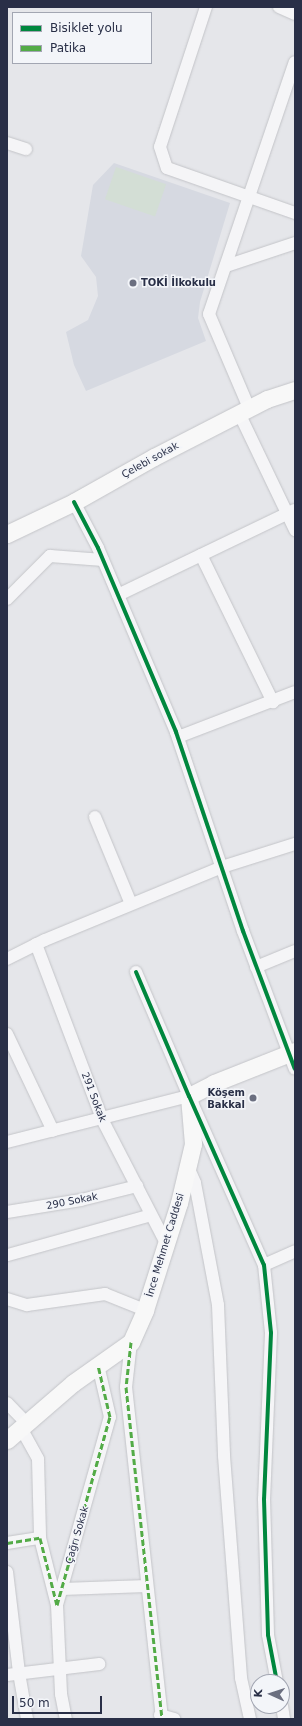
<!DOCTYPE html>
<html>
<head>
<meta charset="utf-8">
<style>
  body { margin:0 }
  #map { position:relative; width:302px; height:1726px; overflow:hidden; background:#e5e6ea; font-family:"DejaVu Sans",sans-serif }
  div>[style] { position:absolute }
  .built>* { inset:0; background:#d6d9e1 }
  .green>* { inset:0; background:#d3ded5; transform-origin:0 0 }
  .roads { filter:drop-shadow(0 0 1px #c3c4c8) drop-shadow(0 0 1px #c3c4c8) }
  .street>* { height:12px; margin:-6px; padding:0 6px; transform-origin:6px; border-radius:6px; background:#f5f5f7 }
  .secondary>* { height:17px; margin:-8.5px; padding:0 8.5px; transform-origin:8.5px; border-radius:8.5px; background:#f8f8f8 }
  .quiet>* { height:3px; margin-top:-1.5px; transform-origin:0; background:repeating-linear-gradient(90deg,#53ab47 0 6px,transparent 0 9px) }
  .cycleway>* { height:4px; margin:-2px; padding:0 2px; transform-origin:2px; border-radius:2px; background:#00873e }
  .dots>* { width:11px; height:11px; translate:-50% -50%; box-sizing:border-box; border:2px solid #f3f5f9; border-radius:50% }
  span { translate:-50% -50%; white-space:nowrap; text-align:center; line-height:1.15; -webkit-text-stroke:3px #f3f5f9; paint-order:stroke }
  .poi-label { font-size:10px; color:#292f47; font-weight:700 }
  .left { translate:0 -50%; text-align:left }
  .right { translate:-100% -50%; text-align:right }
  .street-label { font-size:10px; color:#292f47 }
  .frame { position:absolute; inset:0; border:8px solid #292f47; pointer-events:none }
  .legend { position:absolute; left:12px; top:12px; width:140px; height:52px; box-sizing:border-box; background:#f3f5f9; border:1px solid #a2a6b2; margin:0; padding:5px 7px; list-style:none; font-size:12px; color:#292f47 }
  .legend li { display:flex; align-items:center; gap:8px; height:20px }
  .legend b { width:20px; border:1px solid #a2a6b2 }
  .north { position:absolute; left:250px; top:1674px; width:40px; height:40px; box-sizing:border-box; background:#f3f5f9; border:1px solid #a2a6b2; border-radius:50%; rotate:273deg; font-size:11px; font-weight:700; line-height:16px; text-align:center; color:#292f47 }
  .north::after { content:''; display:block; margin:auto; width:14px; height:18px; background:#6b6f80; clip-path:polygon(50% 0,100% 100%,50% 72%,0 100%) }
  .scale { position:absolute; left:12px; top:1696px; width:90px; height:18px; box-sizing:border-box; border:2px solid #292f47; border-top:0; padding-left:5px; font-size:12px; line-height:14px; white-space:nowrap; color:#292f47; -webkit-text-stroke:3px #f3f5f9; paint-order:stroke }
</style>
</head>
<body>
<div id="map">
  <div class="built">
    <div style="clip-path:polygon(114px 163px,230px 203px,200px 302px,198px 318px,206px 341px,86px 391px,74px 365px,66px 332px,88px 320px,98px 296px,96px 277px,81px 256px,93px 185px)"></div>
  </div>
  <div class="green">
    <div style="left:116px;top:167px;width:53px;height:34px;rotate:19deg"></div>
  </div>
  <div class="roads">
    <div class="street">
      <div style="left:206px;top:7px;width:147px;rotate:108.2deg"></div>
      <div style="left:160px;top:147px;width:22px;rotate:72deg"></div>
      <div style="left:167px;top:168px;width:136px;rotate:19.4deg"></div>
      <div style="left:279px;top:7px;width:17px;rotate:24deg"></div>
      <div style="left:7px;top:143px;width:20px;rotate:18deg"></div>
      <div style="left:226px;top:266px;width:73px;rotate:-18.4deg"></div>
      <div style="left:249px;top:408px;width:102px;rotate:-113.1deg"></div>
      <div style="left:209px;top:314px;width:266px;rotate:-71.2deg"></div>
      <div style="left:239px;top:413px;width:130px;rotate:64.4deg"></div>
      <div style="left:74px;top:502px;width:52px;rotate:62.4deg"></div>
      <div style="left:98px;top:548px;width:200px;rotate:67deg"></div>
      <div style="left:176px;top:732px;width:210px;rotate:71.4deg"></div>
      <div style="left:243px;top:931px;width:147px;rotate:69.4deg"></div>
      <div style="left:201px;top:555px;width:164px;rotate:63.9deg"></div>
      <div style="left:118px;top:595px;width:196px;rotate:-25.7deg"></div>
      <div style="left:7px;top:599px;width:61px;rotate:-45deg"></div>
      <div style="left:50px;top:556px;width:53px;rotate:4.3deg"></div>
      <div style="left:178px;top:737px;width:125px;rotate:-21deg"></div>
      <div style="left:95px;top:817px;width:94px;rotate:67.5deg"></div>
      <div style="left:36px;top:944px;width:187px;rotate:69.3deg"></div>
      <div style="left:102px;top:1119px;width:140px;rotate:62.7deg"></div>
      <div style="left:7px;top:959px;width:42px;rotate:-26.6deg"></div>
      <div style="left:45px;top:940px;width:191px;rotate:-22.4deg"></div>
      <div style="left:222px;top:867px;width:77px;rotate:-17.5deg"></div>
      <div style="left:256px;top:967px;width:42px;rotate:-22.3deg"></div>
      <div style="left:136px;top:972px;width:135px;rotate:66.9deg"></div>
      <div style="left:189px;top:1096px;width:185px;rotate:66.1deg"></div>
      <div style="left:264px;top:1265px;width:68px;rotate:84.1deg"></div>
      <div style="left:271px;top:1333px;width:166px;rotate:92.4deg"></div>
      <div style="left:264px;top:1499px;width:136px;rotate:88.3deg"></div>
      <div style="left:268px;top:1635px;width:48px;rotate:79.2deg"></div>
      <div style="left:7px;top:1034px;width:107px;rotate:64.6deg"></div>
      <div style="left:7px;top:1142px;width:188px;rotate:-14.2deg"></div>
      <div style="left:188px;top:1167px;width:17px;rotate:66deg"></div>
      <div style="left:195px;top:1183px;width:124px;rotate:79.3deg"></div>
      <div style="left:218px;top:1305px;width:151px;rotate:87.7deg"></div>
      <div style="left:224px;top:1456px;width:223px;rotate:85.6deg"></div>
      <div style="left:241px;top:1678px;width:42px;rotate:77.6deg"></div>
      <div style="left:7px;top:1212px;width:75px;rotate:-9.2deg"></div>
      <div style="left:81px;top:1200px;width:58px;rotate:-14deg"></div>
      <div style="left:8px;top:1255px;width:148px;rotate:-15.6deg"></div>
      <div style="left:264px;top:1265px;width:34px;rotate:-24deg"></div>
      <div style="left:7px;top:1299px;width:21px;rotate:17deg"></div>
      <div style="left:27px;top:1305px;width:79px;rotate:-8deg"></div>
      <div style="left:105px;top:1294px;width:43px;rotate:21.8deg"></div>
      <div style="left:131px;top:1342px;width:45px;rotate:96.3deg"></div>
      <div style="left:126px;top:1387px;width:334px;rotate:83.8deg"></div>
      <div style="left:7px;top:1403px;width:28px;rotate:46deg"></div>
      <div style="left:21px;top:1428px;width:35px;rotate:61deg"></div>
      <div style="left:38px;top:1459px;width:79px;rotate:88.5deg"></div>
      <div style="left:7px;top:1543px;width:33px;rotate:-9deg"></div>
      <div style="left:40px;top:1538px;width:69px;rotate:75.8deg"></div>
      <div style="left:57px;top:1605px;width:195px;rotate:-74.3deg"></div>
      <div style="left:110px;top:1417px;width:53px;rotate:-103deg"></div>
      <div style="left:7px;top:1572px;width:102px;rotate:83.2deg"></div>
      <div style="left:19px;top:1673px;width:47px;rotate:80.1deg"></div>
      <div style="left:62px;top:1589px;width:85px;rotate:-2deg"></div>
      <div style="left:57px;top:1605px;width:89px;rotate:87.4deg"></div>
      <div style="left:61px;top:1694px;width:25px;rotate:79deg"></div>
      <div style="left:7px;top:1675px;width:93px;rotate:-6.8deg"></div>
      <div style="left:282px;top:1706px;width:13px;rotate:81deg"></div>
      <div style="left:160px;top:1715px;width:15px;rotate:16deg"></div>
    </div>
    <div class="secondary">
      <div style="left:7px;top:534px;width:74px;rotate:-25.5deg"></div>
      <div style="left:74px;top:502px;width:92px;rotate:-29.4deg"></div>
      <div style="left:154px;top:457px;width:127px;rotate:-27.2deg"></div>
      <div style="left:267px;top:399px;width:29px;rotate:-18deg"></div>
      <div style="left:7px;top:1440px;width:87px;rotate:-40.8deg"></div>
      <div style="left:73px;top:1383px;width:71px;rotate:-35.3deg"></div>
      <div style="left:131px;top:1342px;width:35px;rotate:-66deg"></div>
      <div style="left:145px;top:1310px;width:112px;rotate:-72.4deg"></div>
      <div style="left:179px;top:1203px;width:61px;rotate:-76.7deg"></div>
      <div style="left:193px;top:1144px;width:48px;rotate:-94.8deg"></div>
      <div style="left:189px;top:1096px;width:28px;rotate:-27deg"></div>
      <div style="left:214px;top:1083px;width:87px;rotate:-21.6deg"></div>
    </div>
  </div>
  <div class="quiet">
    <div style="left:131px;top:1342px;width:45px;rotate:96.3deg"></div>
    <div style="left:126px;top:1387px;width:334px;rotate:83.8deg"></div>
    <div style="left:7px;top:1543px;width:33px;rotate:-9deg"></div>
    <div style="left:40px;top:1538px;width:69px;rotate:75.8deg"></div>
    <div style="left:57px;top:1605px;width:195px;rotate:-74.3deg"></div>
    <div style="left:110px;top:1417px;width:53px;rotate:-103deg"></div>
  </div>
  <div class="cycleway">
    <div style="left:74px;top:502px;width:52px;rotate:62.4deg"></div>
    <div style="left:98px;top:548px;width:200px;rotate:67deg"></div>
    <div style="left:176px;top:732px;width:210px;rotate:71.4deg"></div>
    <div style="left:243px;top:931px;width:147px;rotate:69.4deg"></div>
    <div style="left:136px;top:972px;width:135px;rotate:66.9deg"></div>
    <div style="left:189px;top:1096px;width:185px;rotate:66.1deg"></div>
    <div style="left:264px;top:1265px;width:68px;rotate:84.1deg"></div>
    <div style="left:271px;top:1333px;width:166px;rotate:92.4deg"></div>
    <div style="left:264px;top:1499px;width:136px;rotate:88.3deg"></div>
    <div style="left:268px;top:1635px;width:48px;rotate:79.2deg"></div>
  </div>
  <div class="dots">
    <div style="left:133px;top:283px;background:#6b6f80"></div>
    <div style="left:253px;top:1098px;background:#6b6f80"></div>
  </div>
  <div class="poi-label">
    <span class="left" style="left:141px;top:283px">TOKİ İlkokulu</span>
    <span class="right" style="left:245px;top:1098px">Köşem<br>Bakkal</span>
  </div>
  <div class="street-label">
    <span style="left:150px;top:460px;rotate:-29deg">Çelebi sokak</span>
    <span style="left:94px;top:1097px;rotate:69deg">291 Sokak</span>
    <span style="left:72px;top:1201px;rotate:-11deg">290 Sokak</span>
    <span style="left:165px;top:1245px;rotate:-73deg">İnce Mehmet Caddesi</span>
    <span style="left:77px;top:1535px;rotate:-74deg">Çağrı Sokak</span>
  </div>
  <div class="frame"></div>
  <ul class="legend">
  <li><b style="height:5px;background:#00873e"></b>Bisiklet yolu</li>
  <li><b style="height:5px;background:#53ab47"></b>Patika</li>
  </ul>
  <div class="north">K</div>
  <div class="scale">50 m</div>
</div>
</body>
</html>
